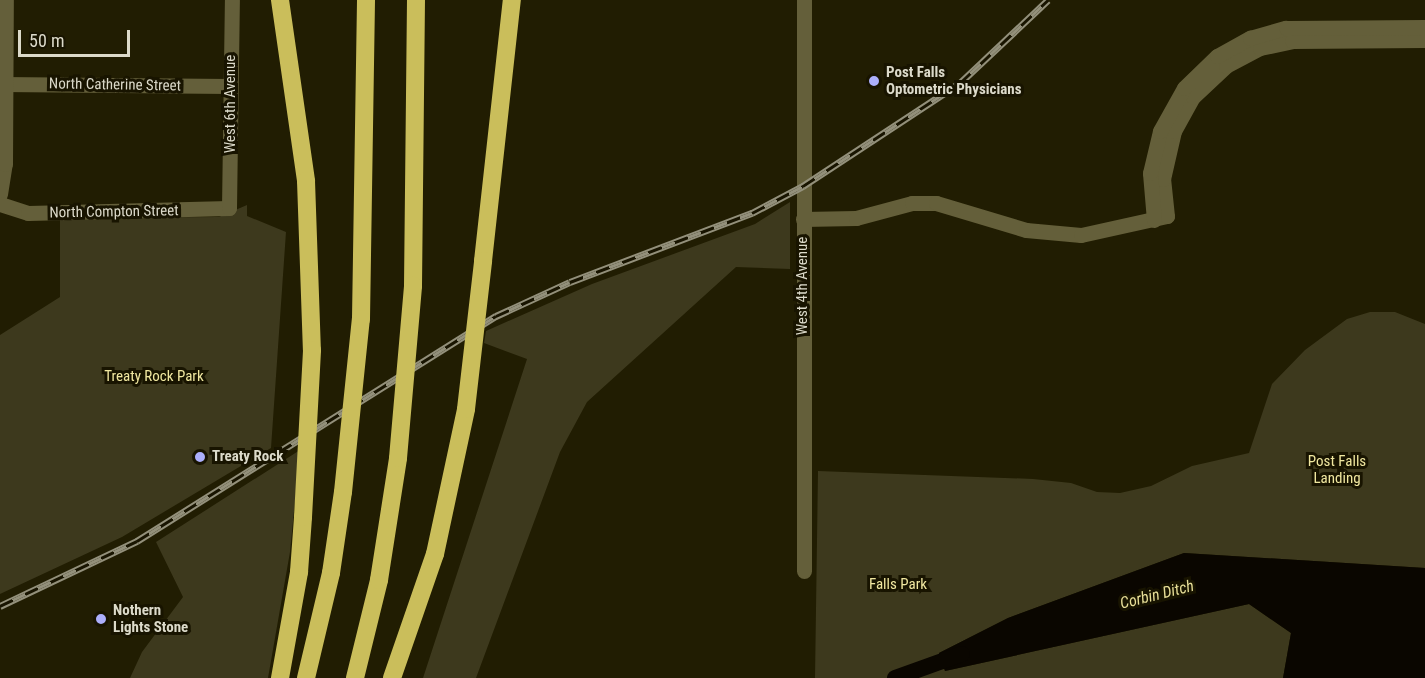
<!DOCTYPE html>
<html>
<head>
<meta charset="utf-8">
<style>
  body { margin:0 }
  #map { position:relative; width:1425px; height:678px; overflow:hidden; background:#211d02; font-family:"Roboto Condensed",sans-serif }
  div>[style] { position:absolute }
  .green>* { inset:0; background:#3d391d }
  .water>* { inset:0; background:#0a0600 }
  .canal>* { height:16px; margin:-8px; padding:0 8px; transform-origin:8px; border-radius:8px; background:#0a0600 }
  .minor>* { height:15px; margin:-7.5px; padding:0 7.5px; transform-origin:7.5px; border-radius:7.5px; background:#645f3a }
  .motorway>* { height:18px; margin:-9px; padding:0 9px; transform-origin:9px; border-radius:9px; background:#cabe5b }
  .rail>* { height:7px; margin-top:-3.5px; transform-origin:0; background:repeating-linear-gradient(90deg,#181400 0 14px,#93907b 0 28px); box-sizing:border-box; border-block:2px solid #93907b }
  .motorway-bridge>* { height:18px; margin:-9px; padding:0 9px; transform-origin:9px; border-radius:9px; background:#cabe5b }
  .dots>* { width:16px; height:16px; translate:-50% -50%; box-sizing:border-box; border:3px solid #181400; border-radius:50% }
  span { translate:-50% -50%; white-space:nowrap; text-align:center; line-height:1.15; -webkit-text-stroke:6px #181400; paint-order:stroke }
  .poi-label { font-size:15px; color:#dcdaca; font-weight:700 }
  .left { translate:0 -50%; text-align:left }
  .street-label { font-size:15px; color:#dcdaca }
  .park-label { font-size:15px; color:#f0e79f }
  .water-label { font-size:16px; color:#e7de97; font-style:italic }
  .scale { position:absolute; left:18px; top:30px; width:112px; height:27px; box-sizing:border-box; border:3px solid #dcdaca; border-top:0; padding-left:8px; font-size:18px; line-height:21px; white-space:nowrap; color:#dcdaca; -webkit-text-stroke:4px #181400; paint-order:stroke }
</style>
</head>
<body>
<div id="map">
  <div class="green">
    <div style="clip-path:polygon(790px 202px,790px 269px,736px 267px,587px 402px,560px 452px,476px 678px,423px 678px,527px 359px,484px 343px,486px 331px,592px 284px,755px 224px)"></div>
    <div style="clip-path:polygon(247px 205px,247px 216px,286px 232px,271px 448px,122px 537px,0 594px,0 335px,60px 297px,60px 218px,219px 217px)"></div>
    <div style="clip-path:polygon(1370px 312px,1395px 312px,1425px 324px,1425px 568px,1184px 553px,1008px 618px,939px 653px,945px 671px,1249px 604px,1291px 633px,1283px 678px,815px 678px,818px 471px,1033px 479px,1071px 483px,1097px 492px,1120px 493px,1151px 486px,1192px 466px,1249px 453px,1272px 384px,1305px 350px,1347px 319px)"></div>
    <div style="clip-path:polygon(300px 450px,290px 552px,268px 678px,130px 678px,142px 652px,183px 597px,156px 542px)"></div>
  </div>
  <div class="water">
    <div style="clip-path:polygon(1184px 553px,1425px 568px,1425px 678px,1283px 678px,1291px 633px,1249px 604px,945px 671px,939px 653px,1008px 618px)"></div>
  </div>
  <div class="canal">
    <div style="left:895px;top:678px;width:71px;rotate:-19.7deg"></div>
  </div>
  <div class="minor">
    <div style="left:0;top:84px;width:230px;rotate:0.5deg"></div>
    <div style="left:0;top:194px;width:30px;rotate:-81deg"></div>
    <div style="left:5px;top:164px;width:164px;rotate:-89.7deg"></div>
    <div style="left:0;top:204px;width:29px;rotate:18deg"></div>
    <div style="left:28px;top:213px;width:201px;rotate:-1.4deg"></div>
    <div style="left:229px;top:208px;width:208px;rotate:-89.2deg"></div>
    <div style="left:803px;top:219px;width:53px;rotate:-1.1deg"></div>
    <div style="left:856px;top:218px;width:58px;rotate:-15deg"></div>
    <div style="left:912px;top:203px;width:24px"></div>
    <div style="left:936px;top:203px;width:94px;rotate:16.7deg"></div>
    <div style="left:1026px;top:230px;width:55px;rotate:5.2deg"></div>
    <div style="left:1081px;top:235px;width:88px;rotate:-12.5deg"></div>
    <div style="left:1167px;top:216px;width:37px;rotate:-96deg"></div>
    <div style="left:1163px;top:179px;width:49px;rotate:-77.1deg"></div>
    <div style="left:1174px;top:131px;width:39px;rotate:-61deg"></div>
    <div style="left:1193px;top:97px;width:45px;rotate:-43.2deg"></div>
    <div style="left:1226px;top:66px;width:38px;rotate:-28deg"></div>
    <div style="left:1260px;top:48px;width:33px;rotate:-12deg"></div>
    <div style="left:1292px;top:41px;width:133px;rotate:-0.4deg"></div>
    <div style="left:1154px;top:220px;width:47px;rotate:-94.9deg"></div>
    <div style="left:1150px;top:173px;width:43px;rotate:-76.6deg"></div>
    <div style="left:1160px;top:131px;width:49px;rotate:-60.8deg"></div>
    <div style="left:1184px;top:88px;width:46px;rotate:-44.1deg"></div>
    <div style="left:1217px;top:56px;width:38px;rotate:-29deg"></div>
    <div style="left:1250px;top:38px;width:37px;rotate:-16deg"></div>
    <div style="left:1286px;top:28px;width:139px;rotate:-0.4deg"></div>
    <div style="left:804px;top:571px;width:571px;rotate:-90deg"></div>
  </div>
  <div class="motorway">
    <div style="left:280px;top:0;width:183px;rotate:81.8deg"></div>
    <div style="left:306px;top:181px;width:169px;rotate:88deg"></div>
    <div style="left:483px;top:261px;width:263px;rotate:-83.7deg"></div>
    <div style="left:413px;top:286px;width:286px;rotate:-89.4deg"></div>
    <div style="left:361px;top:319px;width:319px;rotate:-89.1deg"></div>
    <div style="left:280px;top:678px;width:108px;rotate:-79.8deg"></div>
    <div style="left:299px;top:572px;width:55px;rotate:-85.8deg"></div>
    <div style="left:306px;top:678px;width:108px;rotate:-76.6deg"></div>
    <div style="left:331px;top:573px;width:82px;rotate:-81.6deg"></div>
    <div style="left:355px;top:678px;width:101px;rotate:-76.2deg"></div>
    <div style="left:379px;top:580px;width:123px;rotate:-81.1deg"></div>
    <div style="left:392px;top:678px;width:131px;rotate:-70.9deg"></div>
    <div style="left:435px;top:554px;width:148px;rotate:-77.9deg"></div>
  </div>
  <div class="rail">
    <div style="left:0;top:606px;width:152px;rotate:-25.4deg"></div>
    <div style="left:137px;top:541px;width:424px;rotate:-32.1deg"></div>
    <div style="left:496px;top:316px;width:81px;rotate:-24.7deg"></div>
    <div style="left:570px;top:282px;width:195px;rotate:-20.8deg"></div>
    <div style="left:752px;top:213px;width:58px;rotate:-27.9deg"></div>
    <div style="left:803px;top:186px;width:188px;rotate:-33.3deg"></div>
    <div style="left:960px;top:83px;width:121px;rotate:-43.3deg"></div>
  </div>
  <div class="motorway-bridge">
    <div style="left:466px;top:409px;width:149px;rotate:-83.4deg"></div>
    <div style="left:398px;top:458px;width:173px;rotate:-85deg"></div>
    <div style="left:343px;top:492px;width:174px;rotate:-84.1deg"></div>
    <div style="left:303px;top:517px;width:167px;rotate:-86.9deg"></div>
  </div>
  <div class="dots">
    <div style="left:874px;top:81px;background:#acaffb"></div>
    <div style="left:200px;top:457px;background:#acaffb"></div>
    <div style="left:101px;top:619px;background:#acaffb"></div>
  </div>
  <div class="poi-label">
    <span class="left" style="left:886px;top:81px">Post Falls<br>Optometric Physicians</span>
    <span class="left" style="left:212px;top:457px">Treaty Rock</span>
    <span class="left" style="left:113px;top:619px">Nothern<br>Lights Stone</span>
  </div>
  <div class="street-label">
    <span style="left:115px;top:85px;rotate:1deg">North Catherine Street</span>
    <span style="left:231px;top:104px;rotate:-90deg">West 6th Avenue</span>
    <span style="left:114px;top:212px;rotate:-1deg">North Compton Street</span>
    <span style="left:803px;top:286px;rotate:-90deg">West 4th Avenue</span>
  </div>
  <div class="park-label">
    <span style="left:154px;top:377px">Treaty Rock Park</span>
    <span style="left:1337px;top:470px">Post Falls<br>Landing</span>
    <span style="left:898px;top:585px">Falls Park</span>
  </div>
  <div class="water-label">
    <span style="left:1157px;top:595px;rotate:-14deg">Corbin Ditch</span>
  </div>
  <div class="scale">50 m</div>
</div>
</body>
</html>
